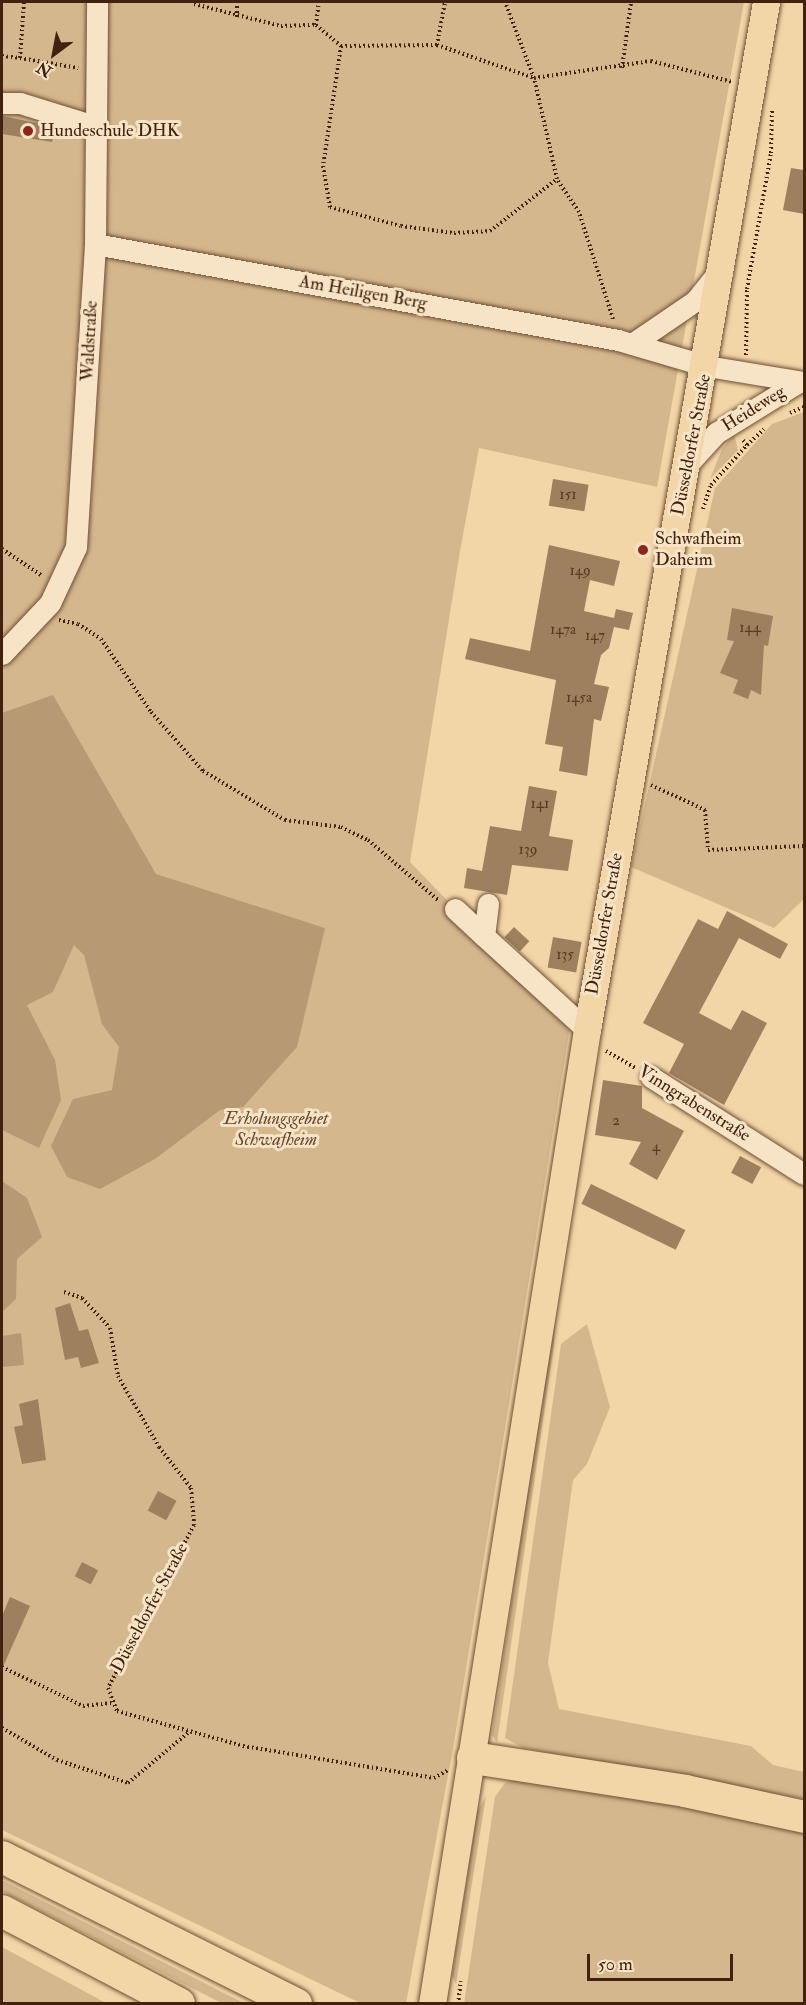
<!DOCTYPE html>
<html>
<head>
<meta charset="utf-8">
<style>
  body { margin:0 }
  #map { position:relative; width:806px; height:2005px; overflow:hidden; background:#f3d6a7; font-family:"IM FELL Double Pica",serif }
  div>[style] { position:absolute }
  .green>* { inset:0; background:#d5b78d; transform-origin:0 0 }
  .water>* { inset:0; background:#b79973 }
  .building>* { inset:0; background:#9e805e; transform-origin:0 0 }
  .path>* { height:4px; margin-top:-2px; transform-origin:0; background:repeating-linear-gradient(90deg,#42220e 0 1.5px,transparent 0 4.5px) }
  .roads { filter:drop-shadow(0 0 2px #6e4f34) drop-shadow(0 0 2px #6e4f34) }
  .minor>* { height:21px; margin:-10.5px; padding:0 10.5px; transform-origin:10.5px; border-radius:10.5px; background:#f7e4c6 }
  .major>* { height:27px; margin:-13.5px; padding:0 13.5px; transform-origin:13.5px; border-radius:13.5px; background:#f3d6a7 }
  .highway>* { height:32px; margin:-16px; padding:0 16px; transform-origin:16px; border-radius:16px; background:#f3d6a7 }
  .dots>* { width:16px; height:16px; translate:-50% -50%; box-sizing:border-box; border:3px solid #f7e4c6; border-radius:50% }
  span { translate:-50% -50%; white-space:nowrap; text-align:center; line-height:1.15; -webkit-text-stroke:6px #f7e4c6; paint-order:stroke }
  .number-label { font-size:15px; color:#593a22 }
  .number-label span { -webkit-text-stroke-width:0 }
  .poi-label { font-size:18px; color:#42220e }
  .left { translate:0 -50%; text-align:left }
  .street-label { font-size:18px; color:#42220e }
  .park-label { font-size:18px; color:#67472e; font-style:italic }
  .frame { position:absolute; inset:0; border:3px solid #42220e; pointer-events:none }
  .north { position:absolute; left:24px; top:24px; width:60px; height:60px; -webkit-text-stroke:4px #f7e4c6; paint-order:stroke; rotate:212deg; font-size:16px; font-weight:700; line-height:24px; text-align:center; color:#42220e }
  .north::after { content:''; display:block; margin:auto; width:21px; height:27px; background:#42220e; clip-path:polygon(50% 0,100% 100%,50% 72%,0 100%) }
  .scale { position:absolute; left:587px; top:1954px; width:146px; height:27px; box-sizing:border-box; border:3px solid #42220e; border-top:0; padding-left:8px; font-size:18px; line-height:21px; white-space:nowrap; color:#42220e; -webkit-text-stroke:4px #f7e4c6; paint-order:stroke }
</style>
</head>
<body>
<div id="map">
  <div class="green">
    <div style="clip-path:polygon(2px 2px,744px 2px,657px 487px,479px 448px,460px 551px,410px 862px,570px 1027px,454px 1743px,406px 2003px,360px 2003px,2px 1830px)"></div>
    <div style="clip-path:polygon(804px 412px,804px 899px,774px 928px,631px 867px,715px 488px,772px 424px)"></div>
    <div style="clip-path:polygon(734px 434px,738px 450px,710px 479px,722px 449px)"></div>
    <div style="clip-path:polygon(556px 1301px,554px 1344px,497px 1743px,492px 1735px)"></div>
    <div style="clip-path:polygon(587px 1324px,610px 1407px,587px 1464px,573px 1480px,548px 1663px,559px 1709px,751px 1746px,773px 1765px,804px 1772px,804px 1799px,523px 1748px,505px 1738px,561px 1344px)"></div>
    <div style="clip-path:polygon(516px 1779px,686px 1806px,804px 1832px,804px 2003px,464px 2004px,495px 1797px,505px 1783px)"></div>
    <div style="clip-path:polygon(486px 1796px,456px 1984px,452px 1975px,477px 1812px)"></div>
    <div style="left:2px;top:1880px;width:271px;height:10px;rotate:27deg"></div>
    <div style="clip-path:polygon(2px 1947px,106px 2003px,2px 2003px)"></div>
  </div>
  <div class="water">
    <div style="clip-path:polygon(53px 695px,156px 874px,325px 928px,297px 1047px,243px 1107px,220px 1110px,155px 1159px,100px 1189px,67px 1177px,51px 1146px,73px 1099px,112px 1090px,119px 1047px,102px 1024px,84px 955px,74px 945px,53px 992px,27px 1005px,55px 1060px,61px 1100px,39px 1148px,2px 1130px,2px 713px)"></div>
    <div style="clip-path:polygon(2px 1181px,27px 1198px,42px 1237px,17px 1259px,16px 1299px,2px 1312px)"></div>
    <div style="clip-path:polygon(21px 1333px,24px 1365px,2px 1367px,2px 1336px)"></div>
  </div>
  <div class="building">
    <div style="clip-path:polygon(2px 116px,56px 127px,52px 142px,2px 134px)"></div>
    <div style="clip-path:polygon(791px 168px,804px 170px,804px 214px,783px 210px)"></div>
    <div style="left:553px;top:479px;width:36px;height:27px;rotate:9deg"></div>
    <div style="clip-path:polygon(549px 545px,620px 561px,614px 586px,590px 580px,584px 611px,614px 618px,616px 609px,633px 613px,629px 630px,614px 627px,609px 648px,601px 655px,594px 684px,609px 687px,601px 721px,594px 719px,587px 776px,559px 771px,563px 747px,545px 744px,556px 680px,465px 659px,470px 638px,530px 651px)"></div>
    <div style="clip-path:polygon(732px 608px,773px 616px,768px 646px,764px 645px,761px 695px,751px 690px,748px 699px,733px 693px,738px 680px,720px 673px,734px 641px,727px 640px)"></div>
    <div style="clip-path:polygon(529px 786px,557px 791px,549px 836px,573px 840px,568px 871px,512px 865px,507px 895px,464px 888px,467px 868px,482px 871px,490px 826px,521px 831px)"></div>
    <div style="clip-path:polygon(727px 911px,788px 944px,780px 959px,739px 938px,699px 1013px,731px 1030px,742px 1010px,767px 1023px,724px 1105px,669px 1073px,684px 1044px,643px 1023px,698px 919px,718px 929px)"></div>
    <div style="left:514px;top:927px;width:21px;height:14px;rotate:43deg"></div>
    <div style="left:553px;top:937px;width:29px;height:31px;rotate:10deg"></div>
    <div style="clip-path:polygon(603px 1080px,642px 1086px,642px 1108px,684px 1131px,657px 1180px,629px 1164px,641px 1142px,595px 1135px)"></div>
    <div style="left:740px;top:1156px;width:24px;height:19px;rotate:28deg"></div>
    <div style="left:591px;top:1184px;width:105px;height:22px;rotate:26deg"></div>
    <div style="clip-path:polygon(70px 1303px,79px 1331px,88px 1329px,99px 1363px,81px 1368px,78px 1357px,65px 1360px,55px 1308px)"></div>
    <div style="clip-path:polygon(38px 1399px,46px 1460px,22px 1464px,14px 1427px,23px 1425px,19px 1404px)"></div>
    <div style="left:158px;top:1491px;width:21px;height:22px;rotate:28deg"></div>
    <div style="left:82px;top:1562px;width:18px;height:16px;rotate:27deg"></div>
    <div style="clip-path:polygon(10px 1597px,30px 1606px,2px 1669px,2px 1616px)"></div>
  </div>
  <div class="path">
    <div style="left:237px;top:2px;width:16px;rotate:90deg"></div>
    <div style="left:194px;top:4px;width:90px;rotate:14.2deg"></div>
    <div style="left:281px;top:26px;width:35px;rotate:-2deg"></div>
    <div style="left:316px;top:25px;width:33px;rotate:40deg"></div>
    <div style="left:341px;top:46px;width:121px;rotate:98.5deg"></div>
    <div style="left:323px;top:166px;width:42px;rotate:80.3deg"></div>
    <div style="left:330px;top:207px;width:73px;rotate:15deg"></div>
    <div style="left:401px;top:226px;width:53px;rotate:7.5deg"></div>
    <div style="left:454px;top:233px;width:36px;rotate:-3deg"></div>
    <div style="left:490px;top:231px;width:85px;rotate:-37.8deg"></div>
    <div style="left:316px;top:25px;width:23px;rotate:-83deg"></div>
    <div style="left:437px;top:45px;width:44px;rotate:-79.5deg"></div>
    <div style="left:341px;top:46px;width:96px;rotate:-0.6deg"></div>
    <div style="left:437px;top:45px;width:102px;rotate:18.8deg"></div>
    <div style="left:534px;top:78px;width:81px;rotate:-110.9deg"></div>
    <div style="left:2px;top:56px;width:18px;rotate:6deg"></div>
    <div style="left:20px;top:58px;width:56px;rotate:-85.9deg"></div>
    <div style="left:20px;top:58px;width:59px;rotate:9.8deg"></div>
    <div style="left:622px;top:68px;width:67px;rotate:-82.2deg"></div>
    <div style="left:613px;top:319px;width:112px;rotate:-107.6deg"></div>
    <div style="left:579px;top:212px;width:40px;rotate:-124deg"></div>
    <div style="left:557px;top:179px;width:104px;rotate:-102.8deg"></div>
    <div style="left:534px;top:78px;width:118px;rotate:-8.3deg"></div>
    <div style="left:651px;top:61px;width:84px;rotate:14.5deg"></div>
    <div style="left:746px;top:355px;width:66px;rotate:-89.1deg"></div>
    <div style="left:747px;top:289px;width:138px;rotate:-80deg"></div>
    <div style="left:771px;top:153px;width:43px;rotate:-88.7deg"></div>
    <div style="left:790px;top:413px;width:15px;rotate:-23deg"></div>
    <div style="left:747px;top:445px;width:23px;rotate:-43deg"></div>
    <div style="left:703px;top:509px;width:25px;rotate:-72deg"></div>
    <div style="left:711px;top:485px;width:54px;rotate:-48deg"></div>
    <div style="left:747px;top:445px;width:6px;rotate:-129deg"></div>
    <div style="left:2px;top:549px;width:47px;rotate:33.7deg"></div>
    <div style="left:59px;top:620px;width:19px;rotate:12deg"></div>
    <div style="left:78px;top:624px;width:27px;rotate:33deg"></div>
    <div style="left:101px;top:639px;width:88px;rotate:55.6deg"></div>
    <div style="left:151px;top:712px;width:79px;rotate:48.6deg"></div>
    <div style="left:203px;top:771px;width:96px;rotate:30.9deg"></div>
    <div style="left:285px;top:820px;width:56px;rotate:7.1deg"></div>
    <div style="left:341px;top:827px;width:30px;rotate:26deg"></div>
    <div style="left:368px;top:840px;width:92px;rotate:40.6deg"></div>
    <div style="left:651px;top:785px;width:60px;rotate:24.8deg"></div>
    <div style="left:705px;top:810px;width:40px;rotate:85.7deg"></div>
    <div style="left:708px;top:850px;width:96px;rotate:-2.4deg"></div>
    <div style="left:606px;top:1051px;width:34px;rotate:30deg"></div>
    <div style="left:64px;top:1292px;width:19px;rotate:18deg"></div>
    <div style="left:82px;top:1298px;width:41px;rotate:47deg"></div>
    <div style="left:110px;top:1328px;width:49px;rotate:80.5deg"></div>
    <div style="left:118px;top:1376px;width:82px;rotate:60deg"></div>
    <div style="left:159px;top:1447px;width:52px;rotate:52deg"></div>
    <div style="left:191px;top:1488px;width:37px;rotate:85deg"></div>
    <div style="left:194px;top:1525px;width:184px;rotate:117.8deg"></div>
    <div style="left:108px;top:1688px;width:25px;rotate:69deg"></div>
    <div style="left:117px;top:1711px;width:131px;rotate:15.5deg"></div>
    <div style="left:243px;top:1746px;width:194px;rotate:9.5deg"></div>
    <div style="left:434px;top:1778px;width:16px;rotate:-30deg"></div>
    <div style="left:2px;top:1667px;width:90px;rotate:25.7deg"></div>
    <div style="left:83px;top:1706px;width:31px;rotate:-6deg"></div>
    <div style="left:2px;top:1728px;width:64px;rotate:30.2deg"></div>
    <div style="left:57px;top:1760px;width:75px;rotate:17.9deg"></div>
    <div style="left:128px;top:1783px;width:78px;rotate:-39.8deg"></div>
    <div style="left:458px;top:2004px;width:23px;rotate:-83deg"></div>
  </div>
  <div class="roads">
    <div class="minor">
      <div style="left:2px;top:103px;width:18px"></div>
      <div style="left:20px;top:103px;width:77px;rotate:17.3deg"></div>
      <div style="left:95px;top:244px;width:532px;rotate:10.4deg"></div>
      <div style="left:618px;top:340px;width:93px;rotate:16.3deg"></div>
      <div style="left:707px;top:366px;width:98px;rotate:9.4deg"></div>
      <div style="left:632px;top:344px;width:76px;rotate:-34.3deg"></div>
      <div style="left:695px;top:301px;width:38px;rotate:-51deg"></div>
      <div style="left:688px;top:464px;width:42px;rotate:-47.9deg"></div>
      <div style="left:716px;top:433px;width:95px;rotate:-31.7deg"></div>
      <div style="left:2px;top:654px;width:70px;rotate:-46.7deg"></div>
      <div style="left:50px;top:603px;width:62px;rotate:-65.1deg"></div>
      <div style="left:76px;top:547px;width:304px;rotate:-86.4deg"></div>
      <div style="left:95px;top:244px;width:242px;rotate:-89.5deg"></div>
      <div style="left:488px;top:904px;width:32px;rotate:97deg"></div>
      <div style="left:484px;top:936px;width:139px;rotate:42.4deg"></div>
      <div style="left:455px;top:909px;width:40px;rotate:43deg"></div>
      <div style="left:651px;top:1077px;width:181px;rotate:32.4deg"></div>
    </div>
    <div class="major">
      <div style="left:432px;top:2004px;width:986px;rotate:-80.96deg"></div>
      <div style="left:587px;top:1030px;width:1043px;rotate:-80.12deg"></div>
    </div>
    <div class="highway">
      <div style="left:473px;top:1758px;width:215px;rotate:8.8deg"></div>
      <div style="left:685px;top:1791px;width:122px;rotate:12.3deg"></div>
      <div style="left:2px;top:1857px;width:329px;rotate:26.6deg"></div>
      <div style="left:2px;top:1911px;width:200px;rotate:27.7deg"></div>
    </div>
  </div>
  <div class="dots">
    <div style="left:28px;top:131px;background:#8f2418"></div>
    <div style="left:643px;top:550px;background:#8f2418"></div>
  </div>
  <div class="number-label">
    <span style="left:568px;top:495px">151</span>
    <span style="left:580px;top:571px">149</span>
    <span style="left:750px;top:628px">144</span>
    <span style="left:563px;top:630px">147a</span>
    <span style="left:595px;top:636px">147</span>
    <span style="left:579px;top:698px">145a</span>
    <span style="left:540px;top:804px">141</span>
    <span style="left:528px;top:850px">139</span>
    <span style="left:565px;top:955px">135</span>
    <span style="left:616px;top:1121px">2</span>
    <span style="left:656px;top:1147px">4</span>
  </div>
  <div class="poi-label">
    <span class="left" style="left:40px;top:131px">Hundeschule DHK</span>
    <span class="left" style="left:655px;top:550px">Schwafheim<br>Daheim</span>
  </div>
  <div class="street-label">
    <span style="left:363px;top:293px;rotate:10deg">Am Heiligen Berg</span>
    <span style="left:90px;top:341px;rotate:-87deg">Waldstraße</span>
    <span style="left:754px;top:409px;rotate:-32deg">Heideweg</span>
    <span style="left:692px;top:445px;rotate:-79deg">Düsseldorfer Straße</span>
    <span style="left:605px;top:924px;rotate:-80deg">Düsseldorfer Straße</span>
    <span style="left:694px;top:1104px;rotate:32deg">Vinngrabenstraße</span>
    <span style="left:150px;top:1608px;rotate:-62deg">Düsseldorfer Straße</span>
  </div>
  <div class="park-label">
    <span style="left:276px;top:1130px">Erholungsgebiet<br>Schwafheim</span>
  </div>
  <div class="frame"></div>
  <div class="north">N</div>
  <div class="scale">50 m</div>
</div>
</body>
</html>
